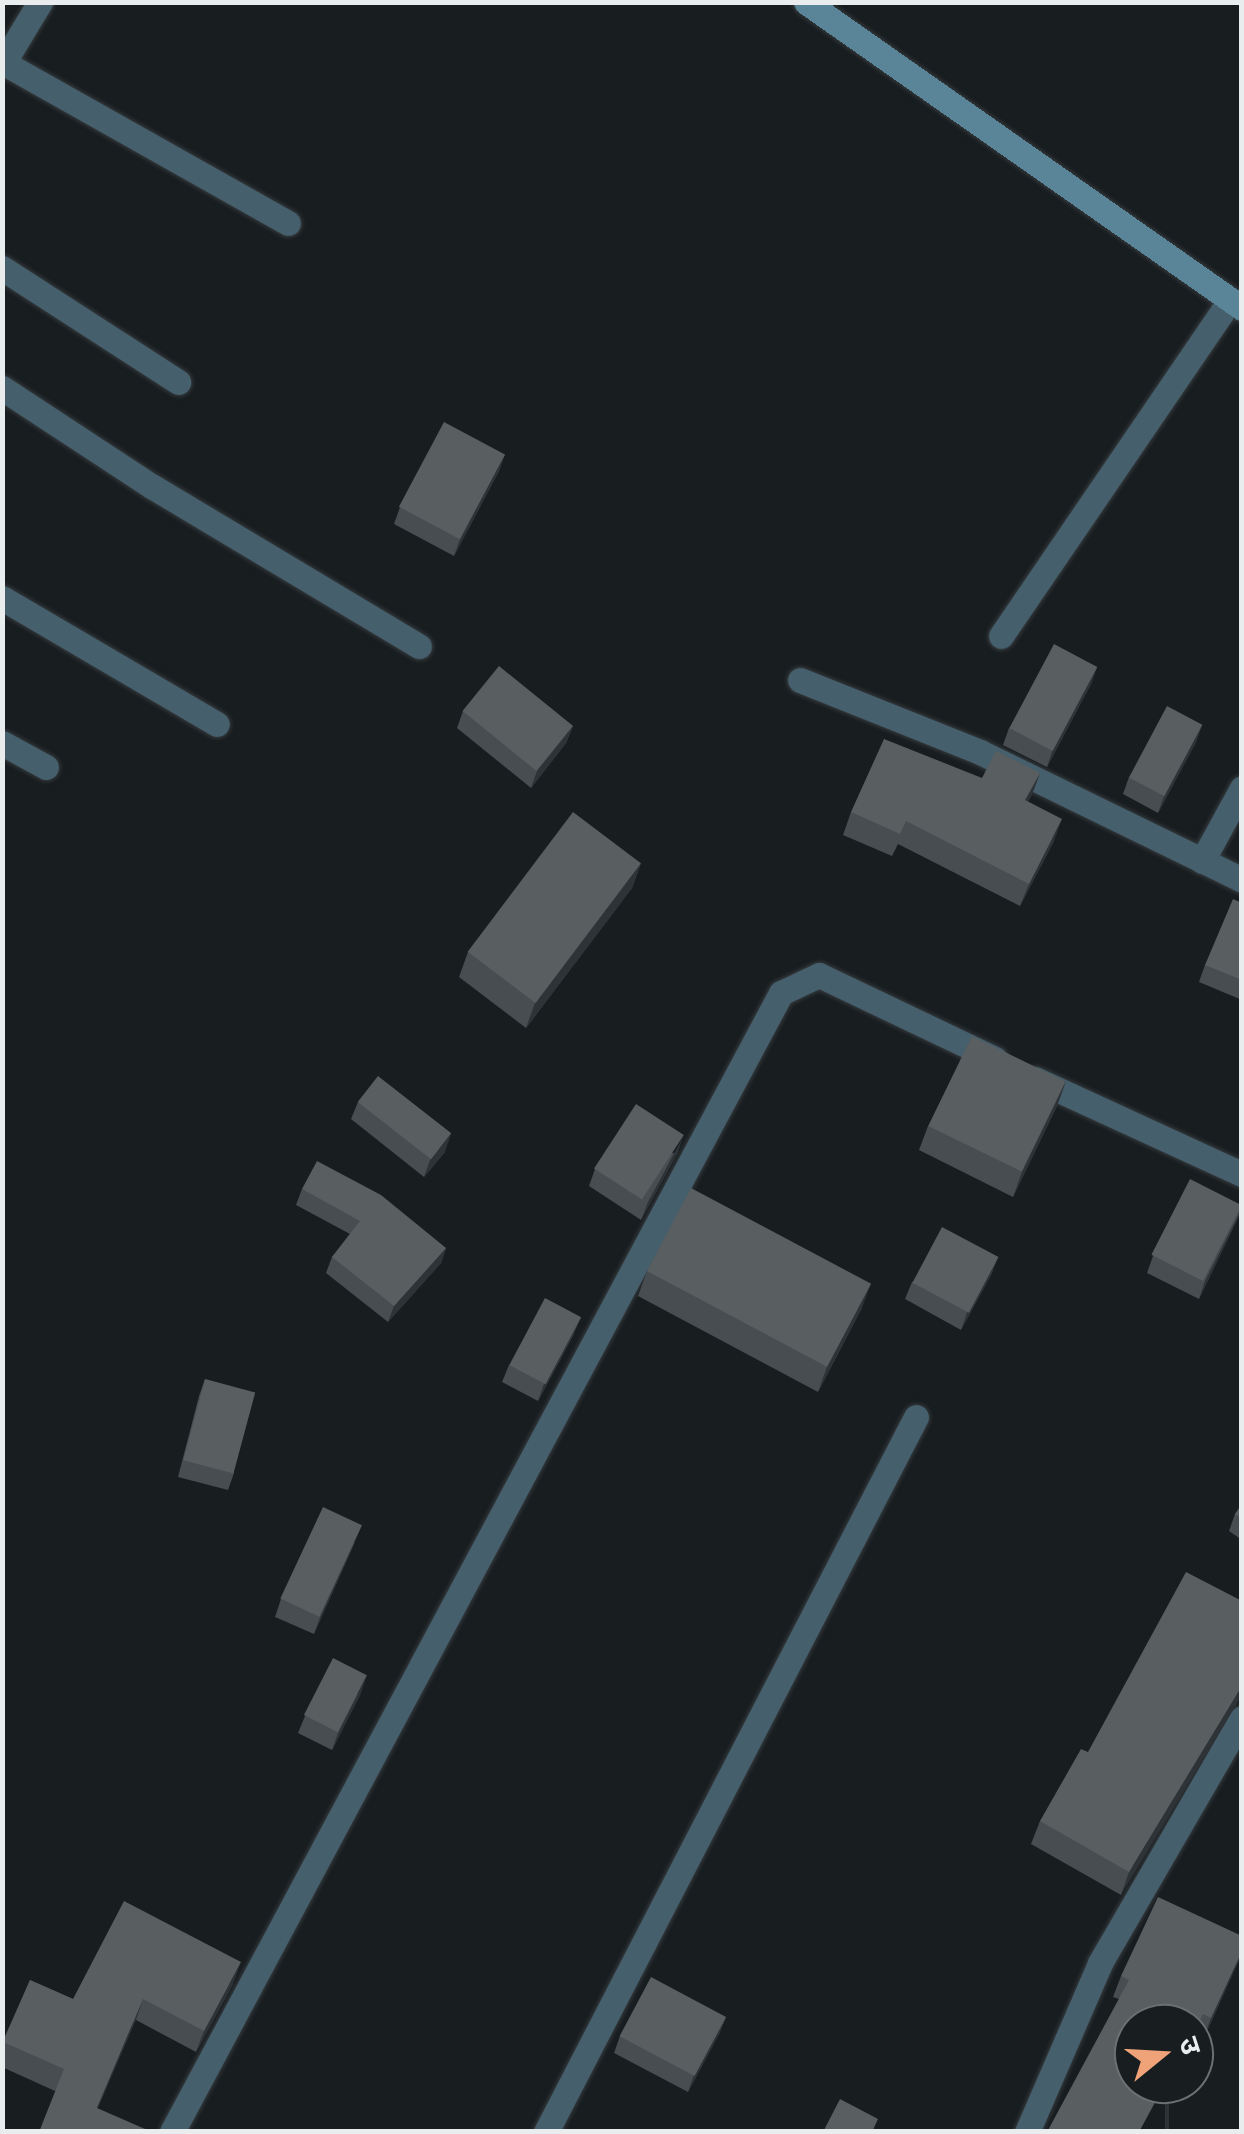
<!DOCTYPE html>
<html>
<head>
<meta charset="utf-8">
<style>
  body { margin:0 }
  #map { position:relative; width:1244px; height:2134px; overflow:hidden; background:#181d20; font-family:Figtree,"Noto Sans Devanagari",sans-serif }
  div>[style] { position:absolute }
  .roads { filter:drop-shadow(0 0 2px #353a3d) drop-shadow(0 0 2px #353a3d) }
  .street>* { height:25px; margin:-12.5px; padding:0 12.5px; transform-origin:12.5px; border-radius:12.5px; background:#455f6c }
  .secondary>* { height:25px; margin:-12.5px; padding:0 12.5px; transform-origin:12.5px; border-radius:12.5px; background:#5a8599 }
  .wall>* { inset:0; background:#474d50 }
  .shaded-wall>* { inset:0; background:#2d3336; transform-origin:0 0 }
  .building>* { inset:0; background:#595e61; transform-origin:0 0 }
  span { translate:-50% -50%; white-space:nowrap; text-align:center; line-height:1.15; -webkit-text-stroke:9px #181d20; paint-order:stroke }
  .frame { position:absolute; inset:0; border:5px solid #e9edee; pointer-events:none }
  .north { position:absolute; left:1114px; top:2004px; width:100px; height:100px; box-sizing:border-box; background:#181d20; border:2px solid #6c7072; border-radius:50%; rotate:72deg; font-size:28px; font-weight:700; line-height:40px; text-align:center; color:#e9edee }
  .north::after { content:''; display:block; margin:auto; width:35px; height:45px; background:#f0a378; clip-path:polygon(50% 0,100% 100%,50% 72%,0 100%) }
</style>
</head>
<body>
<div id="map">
  <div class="roads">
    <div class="street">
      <div style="left:4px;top:63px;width:326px;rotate:29.4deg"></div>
      <div style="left:2px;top:65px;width:74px;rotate:-58.9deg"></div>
      <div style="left:2px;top:268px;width:210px;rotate:32.9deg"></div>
      <div style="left:2px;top:388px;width:181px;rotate:33.3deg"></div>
      <div style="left:153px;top:487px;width:310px;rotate:30.9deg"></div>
      <div style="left:2px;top:598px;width:249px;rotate:30.4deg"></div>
      <div style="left:1001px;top:636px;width:407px;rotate:-55.7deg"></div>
      <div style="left:800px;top:680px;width:194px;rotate:21.8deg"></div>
      <div style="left:980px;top:752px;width:292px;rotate:26deg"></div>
      <div style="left:2px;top:743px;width:50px;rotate:28.6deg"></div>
      <div style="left:1202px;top:861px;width:83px;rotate:-61.3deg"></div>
      <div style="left:1035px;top:1079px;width:228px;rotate:24.7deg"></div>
      <div style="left:172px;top:2132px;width:1292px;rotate:-61.87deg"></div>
      <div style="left:781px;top:993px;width:42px;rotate:-25.3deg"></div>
      <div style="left:819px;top:975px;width:195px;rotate:25.5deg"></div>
      <div style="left:546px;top:2132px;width:805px;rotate:-62.64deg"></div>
      <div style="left:1027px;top:2132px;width:184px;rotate:-66.6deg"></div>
      <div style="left:1100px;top:1963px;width:283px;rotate:-59.9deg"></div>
    </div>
    <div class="secondary">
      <div style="left:806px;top:2px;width:533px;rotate:35.06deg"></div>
    </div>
  </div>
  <div class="wall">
    <div style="clip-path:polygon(505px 454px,499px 471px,454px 556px,394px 524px,400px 507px)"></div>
    <div style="clip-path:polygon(1097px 667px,1091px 684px,1047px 767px,1003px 745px,1009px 728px)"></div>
    <div style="clip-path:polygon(463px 711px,573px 726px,566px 743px,531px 788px,457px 728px)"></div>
    <div style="clip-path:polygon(1202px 725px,1196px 742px,1158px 813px,1123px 794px,1129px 777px)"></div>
    <div style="clip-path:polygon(1040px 773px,1028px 802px,1054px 841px,1020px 906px,898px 844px,892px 856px,843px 835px,851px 812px,982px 778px)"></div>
    <div style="clip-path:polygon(641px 863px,632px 888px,526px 1028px,459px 977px,468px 952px)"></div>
    <div style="clip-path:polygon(1242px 903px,1242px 1000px,1199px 982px,1205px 965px)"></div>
    <div style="clip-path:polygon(1066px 1081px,1057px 1106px,1013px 1197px,919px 1150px,928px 1126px)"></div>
    <div style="clip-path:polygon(358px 1102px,445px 1152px,424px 1177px,351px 1119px)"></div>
    <div style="clip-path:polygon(678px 1152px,641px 1220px,589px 1186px,595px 1169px)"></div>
    <div style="clip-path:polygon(302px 1189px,446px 1248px,441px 1263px,388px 1322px,326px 1273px,332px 1257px,350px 1234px,296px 1205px)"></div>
    <div style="clip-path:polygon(1242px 1208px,1236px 1222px,1199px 1299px,1147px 1273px,1153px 1256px)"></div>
    <div style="clip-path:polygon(998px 1257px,991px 1275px,961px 1330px,905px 1299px,912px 1282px)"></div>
    <div style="clip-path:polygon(647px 1271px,862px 1308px,818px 1392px,638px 1296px)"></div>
    <div style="clip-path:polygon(574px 1334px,538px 1401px,502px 1382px,509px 1365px)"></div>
    <div style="clip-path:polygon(205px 1379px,234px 1473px,228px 1490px,178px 1477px,199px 1396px)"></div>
    <div style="clip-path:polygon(1242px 1504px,1242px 1540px,1229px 1531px,1235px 1514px)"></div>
    <div style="clip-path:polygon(355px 1542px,314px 1634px,275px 1617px,281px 1599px)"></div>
    <div style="clip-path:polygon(1242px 1601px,1121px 1895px,1031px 1844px,1040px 1821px)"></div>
    <div style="clip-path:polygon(361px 1693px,332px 1750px,298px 1733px,305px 1716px)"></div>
    <div style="clip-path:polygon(1242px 1936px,1242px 1955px,1239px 1960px,1203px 2040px,1195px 2036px,1194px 2038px,1194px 2024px,1113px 1997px,1121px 1976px)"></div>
    <div style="clip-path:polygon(30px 1980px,73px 1999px,233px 1984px,196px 2052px,136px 2020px,55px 2091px,2px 2067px,2px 2043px)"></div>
    <div style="clip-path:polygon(726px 2017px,719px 2034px,688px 2092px,614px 2053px,620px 2036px)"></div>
  </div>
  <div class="shaded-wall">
    <div style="clip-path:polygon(505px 454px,499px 471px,454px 556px,460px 539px)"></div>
    <div style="clip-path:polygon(1097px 667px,1091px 684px,1047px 767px,1053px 749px)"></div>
    <div style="clip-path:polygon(1202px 725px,1196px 742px,1158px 813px,1164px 796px)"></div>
    <div style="clip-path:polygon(573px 726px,566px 743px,531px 788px,537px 771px)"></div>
    <div style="clip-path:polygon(1040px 773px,1032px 795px,1017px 822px,1025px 800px)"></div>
    <div style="clip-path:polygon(1062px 819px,1054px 841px,1020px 906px,1029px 884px)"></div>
    <div style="clip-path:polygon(641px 863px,632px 888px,526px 1028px,535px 1003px)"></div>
    <div style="clip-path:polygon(1066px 1081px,1057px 1106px,1013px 1197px,1022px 1172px)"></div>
    <div style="clip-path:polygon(451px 1134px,445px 1152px,424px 1177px,430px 1160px)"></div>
    <div style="clip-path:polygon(684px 1135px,678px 1152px,641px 1220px,648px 1202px)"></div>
    <div style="clip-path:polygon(1242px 1208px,1236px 1222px,1199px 1299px,1205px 1281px)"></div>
    <div style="clip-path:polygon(446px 1248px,441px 1263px,388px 1322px,394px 1306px)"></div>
    <div style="clip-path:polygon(998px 1257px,991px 1275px,961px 1330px,967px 1313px)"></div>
    <div style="clip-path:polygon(871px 1283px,862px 1308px,818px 1392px,827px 1367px)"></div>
    <div style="clip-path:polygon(581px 1317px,574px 1334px,538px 1401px,544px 1384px)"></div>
    <div style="clip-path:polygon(362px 1525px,355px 1542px,314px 1634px,320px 1617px)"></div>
    <div style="clip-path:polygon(367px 1675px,361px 1693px,332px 1750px,338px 1733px)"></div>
    <div style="clip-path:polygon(1242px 1686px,1242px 1695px,1121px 1895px,1129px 1872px)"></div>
    <div style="clip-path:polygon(1242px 1951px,1239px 1960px,1203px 2040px,1211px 2018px)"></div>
    <div style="clip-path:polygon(241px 1962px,233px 1984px,196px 2052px,204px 2031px)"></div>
    <div style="clip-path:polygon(143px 1999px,136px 2020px,89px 2129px,97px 2108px)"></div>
    <div style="clip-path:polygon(726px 2017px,719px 2034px,688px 2092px,694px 2075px)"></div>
    <div style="left:1165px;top:2084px;width:4px;height:55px"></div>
  </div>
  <div class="building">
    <div style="left:444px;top:422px;width:69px;height:96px;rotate:28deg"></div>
    <div style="left:1054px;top:644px;width:49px;height:95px;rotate:28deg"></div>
    <div style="left:499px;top:666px;width:95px;height:58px;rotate:39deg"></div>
    <div style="left:1167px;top:706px;width:40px;height:81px;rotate:28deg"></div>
    <div style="clip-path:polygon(884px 739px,982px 778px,996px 751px,1040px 773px,1025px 800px,1062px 819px,1029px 884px,906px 821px,900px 834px,851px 812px)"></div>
    <div style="left:573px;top:812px;width:85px;height:175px;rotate:37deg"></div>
    <div style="clip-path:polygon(1233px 899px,1242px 903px,1242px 980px,1205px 965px)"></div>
    <div style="left:972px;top:1036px;width:104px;height:100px;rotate:26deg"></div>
    <div style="left:378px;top:1076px;width:93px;height:33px;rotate:38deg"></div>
    <div style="left:636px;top:1104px;width:57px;height:77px;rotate:33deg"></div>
    <div style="clip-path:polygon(317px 1161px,381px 1195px,446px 1248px,394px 1306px,332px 1257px,360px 1221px,302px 1189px)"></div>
    <div style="left:1190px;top:1179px;width:58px;height:85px;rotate:27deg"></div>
    <div style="left:691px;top:1188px;width:204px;height:94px;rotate:28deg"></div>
    <div style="left:942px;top:1227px;width:64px;height:63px;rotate:28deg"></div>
    <div style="left:545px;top:1298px;width:41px;height:76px;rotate:28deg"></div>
    <div style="left:205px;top:1379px;width:52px;height:84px;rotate:15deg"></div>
    <div style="clip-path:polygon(1242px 1504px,1242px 1518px,1235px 1514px)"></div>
    <div style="left:323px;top:1507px;width:43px;height:101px;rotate:25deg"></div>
    <div style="clip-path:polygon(1186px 1572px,1242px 1601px,1242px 1686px,1129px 1872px,1040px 1821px,1081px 1749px,1088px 1752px)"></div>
    <div style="left:333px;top:1658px;width:38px;height:64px;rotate:27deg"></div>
    <div style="clip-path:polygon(1158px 1897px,1242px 1936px,1242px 1951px,1211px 2018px,1203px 2014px,1194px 2031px,1194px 2024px,1134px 2024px,1134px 2084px,1165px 2084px,1139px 2132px,1047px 2132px,1129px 1980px,1121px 1976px)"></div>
    <div style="clip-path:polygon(124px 1901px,241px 1962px,204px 2031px,143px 1999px,97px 2108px,152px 2132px,39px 2132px,64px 2069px,3px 2042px,30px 1980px,73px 1999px)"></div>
    <div style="left:651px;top:1977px;width:85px;height:67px;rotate:28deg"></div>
    <div style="clip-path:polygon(840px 2099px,878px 2119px,872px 2132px,823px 2132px)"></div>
  </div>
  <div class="frame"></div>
  <div class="north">उ</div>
</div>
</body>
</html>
